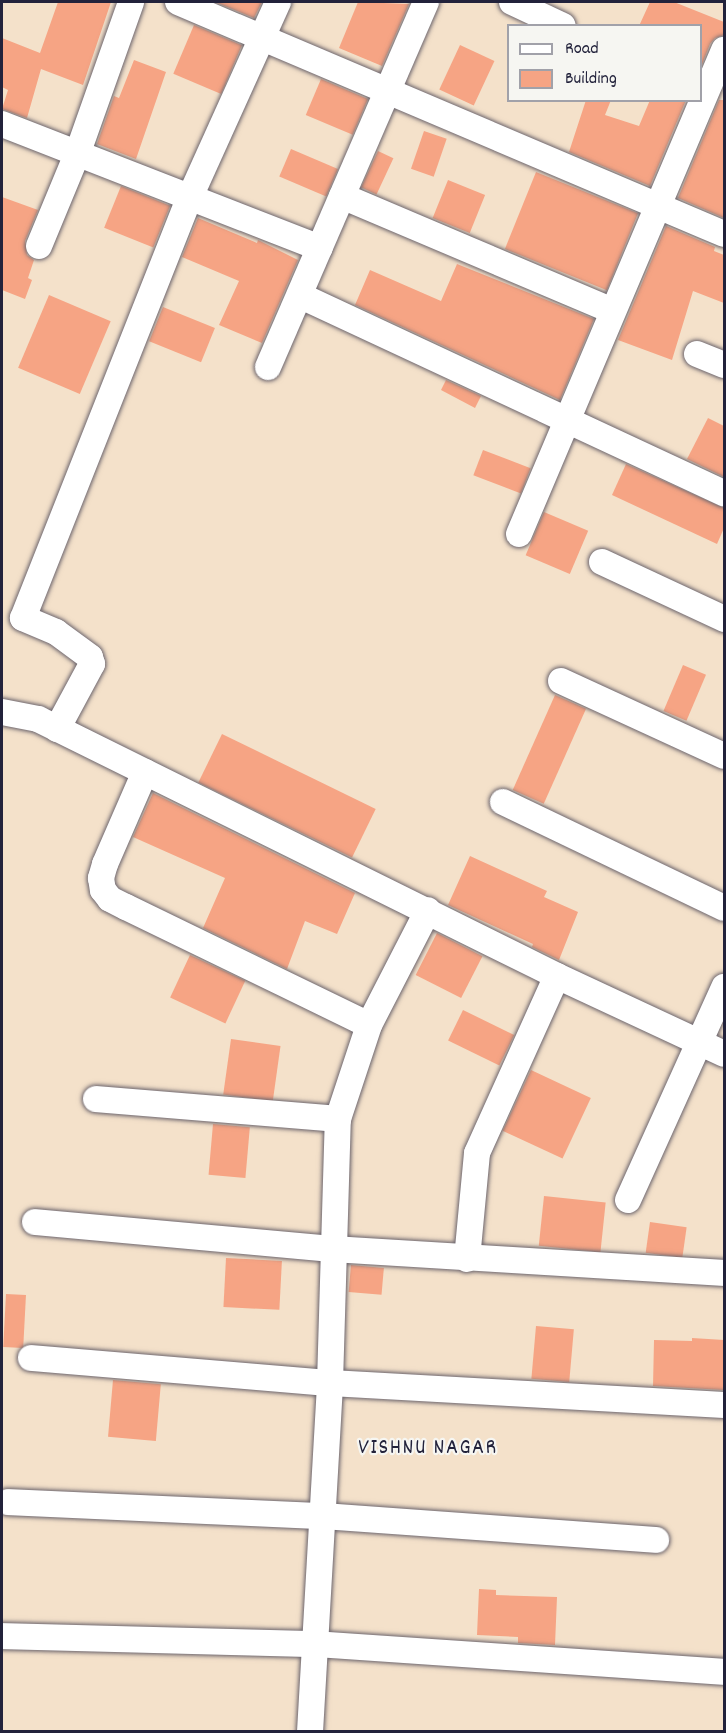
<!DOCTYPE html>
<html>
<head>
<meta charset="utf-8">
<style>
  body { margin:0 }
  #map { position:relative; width:726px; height:1733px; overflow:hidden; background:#f4e1ca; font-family:Dekko,sans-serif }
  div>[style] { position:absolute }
  .building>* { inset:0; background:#f6a484; transform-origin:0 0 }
  .roads { filter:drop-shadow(0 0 2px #6c656d) drop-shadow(0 0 2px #6c656d) }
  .minor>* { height:26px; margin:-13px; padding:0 13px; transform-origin:13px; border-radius:13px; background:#fff }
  span { translate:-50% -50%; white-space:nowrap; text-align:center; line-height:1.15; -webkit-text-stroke:4.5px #f6f6f2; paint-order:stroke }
  .neighbourhood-label { font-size:22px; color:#22223b; letter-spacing:1.5px }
  .frame { position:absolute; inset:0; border:3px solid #22223b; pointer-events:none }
  .legend { position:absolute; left:507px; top:24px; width:195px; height:78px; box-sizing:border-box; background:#f6f6f2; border:2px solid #a1a1a9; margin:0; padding:8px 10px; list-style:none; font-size:18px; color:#22223b }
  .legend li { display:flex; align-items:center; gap:12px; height:30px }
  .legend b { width:30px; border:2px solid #a1a1a9 }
</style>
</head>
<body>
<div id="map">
  <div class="building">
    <div style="clip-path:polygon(58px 2px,111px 2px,83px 85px,41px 69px,27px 118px,2px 109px,8px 90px,2px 87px,2px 38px,40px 53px)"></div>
    <div style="clip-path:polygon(215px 2px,262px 2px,254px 18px)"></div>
    <div style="clip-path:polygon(358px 2px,409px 4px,382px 66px,339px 48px)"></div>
    <div style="clip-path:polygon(650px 2px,674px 2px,724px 22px,724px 35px,715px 38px,710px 44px,701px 67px,700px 26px,639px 26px)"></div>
    <div style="left:194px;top:25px;width:52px;height:53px;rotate:23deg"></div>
    <div style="left:460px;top:45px;width:38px;height:49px;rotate:25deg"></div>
    <div style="clip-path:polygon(134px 60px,166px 72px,136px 159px,97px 144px,114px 96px,119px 98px)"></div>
    <div style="left:321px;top:79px;width:51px;height:39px;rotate:23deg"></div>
    <div style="clip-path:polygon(586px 100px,611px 100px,605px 115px,639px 126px,650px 100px,686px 100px,650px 186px,569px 152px)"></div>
    <div style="clip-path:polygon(719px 100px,724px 100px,724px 218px,678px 198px)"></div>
    <div style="left:424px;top:131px;width:24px;height:40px;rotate:19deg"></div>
    <div style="left:291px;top:149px;width:51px;height:30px;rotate:23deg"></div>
    <div style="left:378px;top:151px;width:17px;height:40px;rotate:25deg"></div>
    <div style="left:536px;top:172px;width:110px;height:83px;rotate:22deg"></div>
    <div style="left:448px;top:180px;width:40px;height:41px;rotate:22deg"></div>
    <div style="left:121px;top:186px;width:53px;height:45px;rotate:22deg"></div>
    <div style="clip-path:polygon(2px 197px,38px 210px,25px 241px,27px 255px,34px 260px,28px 278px,32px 280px,25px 299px,2px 290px)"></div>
    <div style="clip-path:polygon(198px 218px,257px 243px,258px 240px,298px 260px,262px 343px,219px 325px,239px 281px,182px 257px)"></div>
    <div style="clip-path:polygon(666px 226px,715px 247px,714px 251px,724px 255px,724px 303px,693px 291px,672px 360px,618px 340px)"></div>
    <div style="clip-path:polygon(457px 264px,594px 319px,560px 400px,355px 305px,370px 270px,441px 301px)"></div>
    <div style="left:49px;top:295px;width:67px;height:79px;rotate:23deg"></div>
    <div style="left:163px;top:307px;width:56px;height:37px;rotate:22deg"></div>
    <div style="clip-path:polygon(446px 380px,481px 396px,475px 408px,441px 390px)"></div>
    <div style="clip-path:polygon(708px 418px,724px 426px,724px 477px,687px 459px)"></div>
    <div style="left:483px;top:450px;width:51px;height:27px;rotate:21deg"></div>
    <div style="clip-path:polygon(626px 464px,724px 508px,724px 528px,717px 544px,612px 495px)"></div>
    <div style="left:544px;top:512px;width:48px;height:47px;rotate:23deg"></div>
    <div style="left:683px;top:665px;width:25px;height:50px;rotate:23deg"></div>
    <div style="left:555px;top:695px;width:34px;height:104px;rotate:24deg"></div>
    <div style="left:222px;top:734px;width:171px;height:54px;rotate:26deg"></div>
    <div style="clip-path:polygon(153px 793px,355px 893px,337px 934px,305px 921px,287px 969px,203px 928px,225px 878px,133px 837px)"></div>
    <div style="clip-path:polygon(470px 856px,547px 891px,544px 897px,578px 912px,559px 960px,532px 947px,533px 944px,448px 905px)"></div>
    <div style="left:437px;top:933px;width:51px;height:47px;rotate:27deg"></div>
    <div style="left:190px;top:955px;width:61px;height:47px;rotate:25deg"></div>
    <div style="left:463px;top:1010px;width:57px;height:34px;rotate:26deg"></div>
    <div style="left:231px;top:1039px;width:50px;height:56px;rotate:8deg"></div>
    <div style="left:531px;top:1070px;width:66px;height:67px;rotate:25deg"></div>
    <div style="left:213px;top:1124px;width:37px;height:51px;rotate:5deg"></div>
    <div style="left:544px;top:1196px;width:62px;height:50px;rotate:6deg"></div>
    <div style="left:650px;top:1222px;width:37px;height:31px;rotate:8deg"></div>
    <div style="left:226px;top:1258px;width:56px;height:49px;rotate:3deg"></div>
    <div style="left:351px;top:1265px;width:33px;height:27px;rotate:5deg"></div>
    <div style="left:6px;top:1294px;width:20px;height:53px;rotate:3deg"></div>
    <div style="left:536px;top:1326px;width:38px;height:53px;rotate:5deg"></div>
    <div style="clip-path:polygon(692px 1338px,724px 1340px,724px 1390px,653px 1386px,654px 1340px,692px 1341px)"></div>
    <div style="left:113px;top:1380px;width:48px;height:57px;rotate:5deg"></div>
    <div style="clip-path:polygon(479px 1589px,496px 1590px,496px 1595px,557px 1597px,555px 1645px,518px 1643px,518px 1637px,477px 1635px)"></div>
  </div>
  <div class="roads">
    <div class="minor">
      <div style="left:178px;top:2px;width:593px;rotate:23.02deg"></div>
      <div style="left:512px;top:2px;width:56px;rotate:25.2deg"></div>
      <div style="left:2px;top:124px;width:341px;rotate:21.3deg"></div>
      <div style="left:342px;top:196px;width:294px;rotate:23deg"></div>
      <div style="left:39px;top:246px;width:102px;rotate:-67.5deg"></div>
      <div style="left:78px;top:152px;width:159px;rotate:-70.5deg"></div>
      <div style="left:301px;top:296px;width:467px;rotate:25deg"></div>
      <div style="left:697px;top:354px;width:29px;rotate:22deg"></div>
      <div style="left:268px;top:367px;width:398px;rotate:-66.6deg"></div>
      <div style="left:519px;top:534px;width:526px;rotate:-67.04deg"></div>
      <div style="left:602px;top:562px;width:135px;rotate:25deg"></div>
      <div style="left:561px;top:681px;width:179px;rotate:24.7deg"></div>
      <div style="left:2px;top:712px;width:37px;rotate:11deg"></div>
      <div style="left:38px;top:719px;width:579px;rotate:26.34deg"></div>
      <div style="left:557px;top:976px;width:184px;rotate:25deg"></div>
      <div style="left:57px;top:729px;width:74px;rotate:-61.7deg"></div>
      <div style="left:92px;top:664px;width:7px;rotate:-106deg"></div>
      <div style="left:90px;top:657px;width:42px;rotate:-143.7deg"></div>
      <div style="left:56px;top:632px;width:36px;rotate:-157deg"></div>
      <div style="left:23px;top:618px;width:453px;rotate:-68.4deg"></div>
      <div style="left:190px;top:197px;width:214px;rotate:-65.7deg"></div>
      <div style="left:145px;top:772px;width:100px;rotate:113.5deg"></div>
      <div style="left:105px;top:864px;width:15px;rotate:106deg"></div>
      <div style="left:101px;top:878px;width:12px;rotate:81deg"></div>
      <div style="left:103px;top:890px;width:11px;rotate:52deg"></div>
      <div style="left:110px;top:899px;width:18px;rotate:27deg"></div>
      <div style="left:126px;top:907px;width:270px;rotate:25.9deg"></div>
      <div style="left:503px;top:802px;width:245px;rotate:25.6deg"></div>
      <div style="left:96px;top:1099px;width:243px;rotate:4.7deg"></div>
      <div style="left:628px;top:1200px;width:234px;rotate:-65.7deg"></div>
      <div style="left:35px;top:1222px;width:299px;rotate:5.2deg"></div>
      <div style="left:333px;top:1249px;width:392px;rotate:3.5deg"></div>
      <div style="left:467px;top:1259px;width:106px;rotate:-84.6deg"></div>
      <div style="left:477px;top:1153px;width:194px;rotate:-65.7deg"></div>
      <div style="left:31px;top:1358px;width:300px;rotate:4.8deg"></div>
      <div style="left:330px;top:1383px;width:395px;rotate:3.2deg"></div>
      <div style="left:8px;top:1502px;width:314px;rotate:2.6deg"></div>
      <div style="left:322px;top:1516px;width:335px;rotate:4.1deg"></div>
      <div style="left:2px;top:1636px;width:313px;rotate:1.5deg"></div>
      <div style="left:315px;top:1644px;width:410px;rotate:3.9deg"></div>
      <div style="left:310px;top:1732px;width:350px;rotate:-86.7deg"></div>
      <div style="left:330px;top:1383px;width:264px;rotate:-88.3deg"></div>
      <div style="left:338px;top:1119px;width:99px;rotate:-71.7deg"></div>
      <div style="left:369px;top:1025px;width:129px;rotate:-62.8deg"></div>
    </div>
  </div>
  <div class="neighbourhood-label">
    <span style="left:428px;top:1449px">VISHNU NAGAR</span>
  </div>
  <div class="frame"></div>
  <ul class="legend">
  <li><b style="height:8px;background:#fff"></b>Road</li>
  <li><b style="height:16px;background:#f6a484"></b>Building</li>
  </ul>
</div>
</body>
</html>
